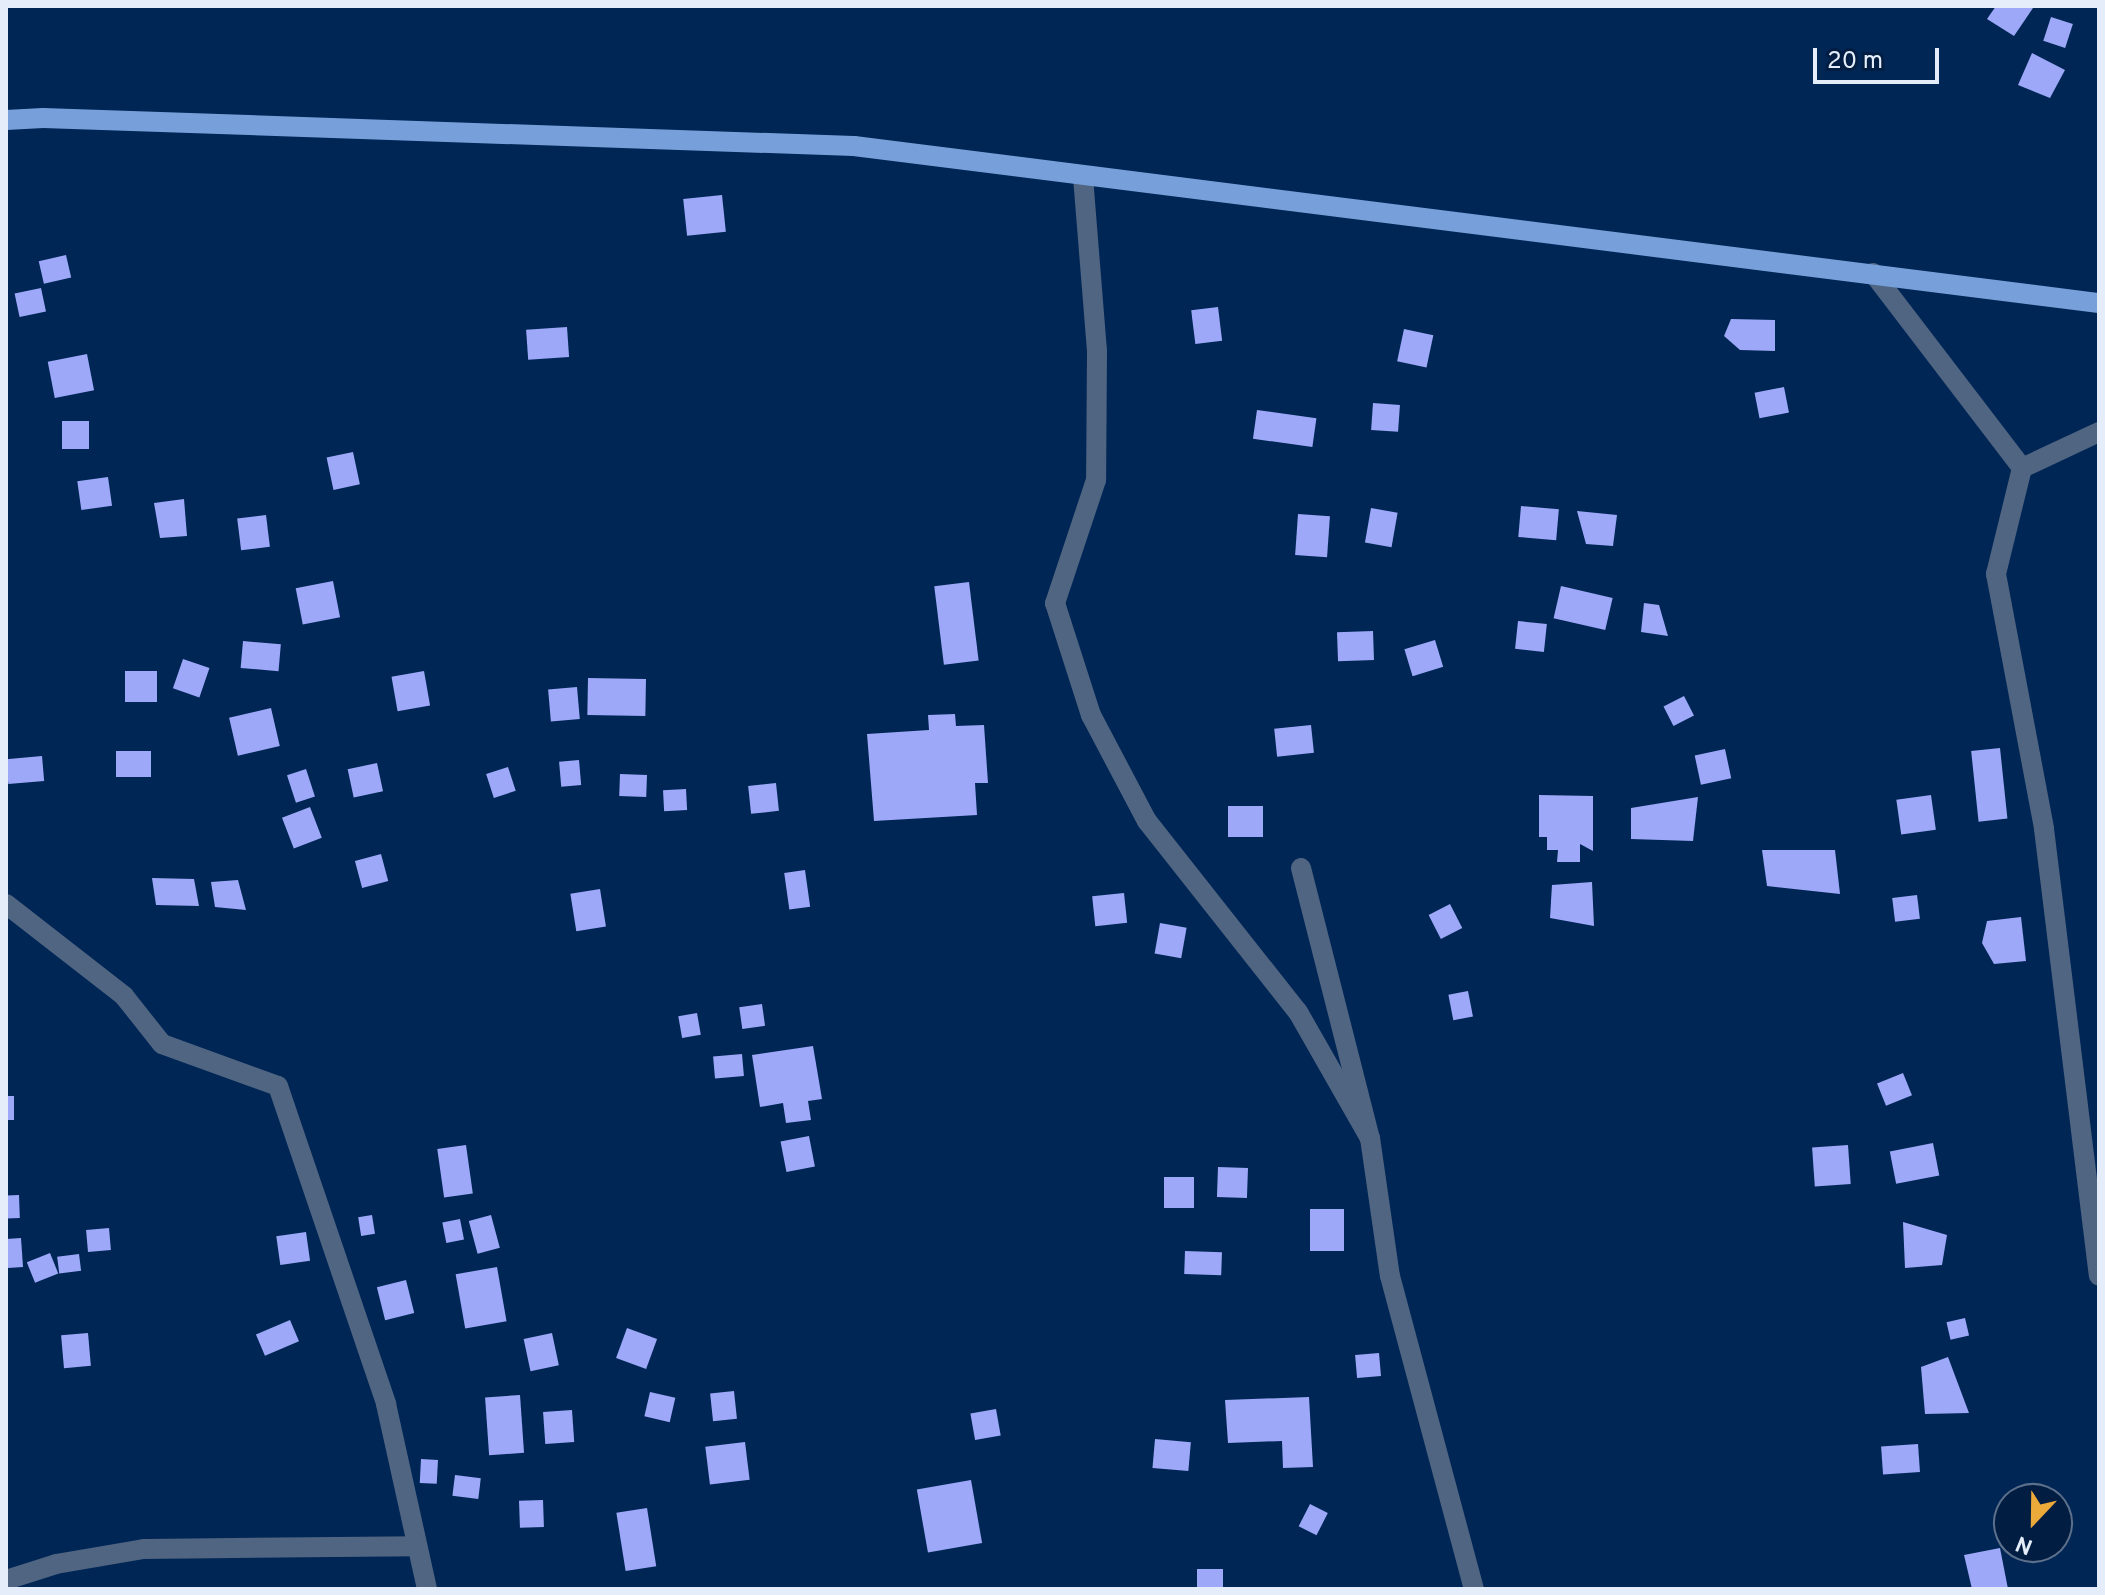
<!DOCTYPE html>
<html>
<head>
<meta charset="utf-8">
<style>
  body { margin:0 }
  #map { position:relative; width:2105px; height:1595px; overflow:hidden; background:#002656; font-family:Overpass,sans-serif }
  div>[style] { position:absolute }
  .building>* { inset:0; background:#9da9f8; transform-origin:0 0 }
  .minor>* { height:20px; margin:-10px; padding:0 10px; transform-origin:10px; border-radius:10px; background:#506581 }
  .primary>* { height:20px; margin:-10px; padding:0 10px; transform-origin:10px; border-radius:10px; background:#77a0da }
  span { translate:-50% -50%; white-space:nowrap; text-align:center; line-height:1.15; -webkit-text-stroke:8px #021d42; paint-order:stroke }
  .frame { position:absolute; inset:0; border:8px solid #e4edf9; pointer-events:none }
  .north { position:absolute; left:1993px; top:1483px; width:80px; height:80px; box-sizing:border-box; background:#021d42; border:2px solid #5c708b; border-radius:50%; rotate:202deg; font-size:22px; font-weight:700; line-height:32px; text-align:center; color:#e4edf9 }
  .north::after { content:''; display:block; margin:auto; width:28px; height:36px; background:#ebaa39; clip-path:polygon(50% 0,100% 100%,50% 72%,0 100%) }
  .scale { position:absolute; left:1813px; top:48px; width:126px; height:36px; box-sizing:border-box; border:4px solid #e4edf9; border-top:0; padding-left:10px; font-size:24px; line-height:28px; white-space:nowrap; color:#e4edf9; -webkit-text-stroke:6px #021d42; paint-order:stroke }
</style>
</head>
<body>
<div id="map">
  <div class="building">
    <div style="clip-path:polygon(1996px 6px,2031px 6px,2033px 8px,2014px 36px,1987px 19px)"></div>
    <div style="left:2051px;top:17px;width:23px;height:25px;rotate:18deg"></div>
    <div style="clip-path:polygon(2032px 53px,2065px 70px,2050px 98px,2018px 85px)"></div>
    <div style="left:722px;top:195px;width:37px;height:39px;rotate:84deg"></div>
    <div style="left:66px;top:255px;width:23px;height:28px;rotate:77deg"></div>
    <div style="left:41px;top:288px;width:24px;height:27px;rotate:78deg"></div>
    <div style="left:1218px;top:307px;width:34px;height:27px;rotate:83deg"></div>
    <div style="clip-path:polygon(1731px 319px,1775px 320px,1775px 351px,1740px 350px,1724px 336px)"></div>
    <div style="left:567px;top:327px;width:30px;height:41px;rotate:86deg"></div>
    <div style="left:1404px;top:329px;width:30px;height:33px;rotate:12deg"></div>
    <div style="left:87px;top:354px;width:37px;height:40px;rotate:79deg"></div>
    <div style="left:1784px;top:387px;width:26px;height:30px;rotate:79deg"></div>
    <div style="left:1373px;top:403px;width:27px;height:27px;rotate:4deg"></div>
    <div style="left:1257px;top:410px;width:60px;height:29px;rotate:8deg"></div>
    <div style="left:62px;top:421px;width:27px;height:28px"></div>
    <div style="left:353px;top:452px;width:33px;height:27px;rotate:78deg"></div>
    <div style="left:108px;top:477px;width:29px;height:31px;rotate:82deg"></div>
    <div style="clip-path:polygon(184px 499px,187px 536px,160px 538px,154px 503px)"></div>
    <div style="left:1521px;top:506px;width:38px;height:31px;rotate:5deg"></div>
    <div style="left:1371px;top:508px;width:27px;height:35px;rotate:10deg"></div>
    <div style="clip-path:polygon(1577px 511px,1617px 515px,1613px 546px,1586px 544px)"></div>
    <div style="left:1298px;top:514px;width:32px;height:41px;rotate:4deg"></div>
    <div style="left:266px;top:515px;width:32px;height:29px;rotate:83deg"></div>
    <div style="left:333px;top:581px;width:37px;height:38px;rotate:79deg"></div>
    <div style="left:969px;top:582px;width:79px;height:35px;rotate:83deg"></div>
    <div style="left:1561px;top:586px;width:53px;height:33px;rotate:13deg"></div>
    <div style="clip-path:polygon(1644px 603px,1659px 605px,1668px 636px,1641px 632px)"></div>
    <div style="left:1518px;top:621px;width:29px;height:28px;rotate:6deg"></div>
    <div style="left:1373px;top:631px;width:29px;height:36px;rotate:88deg"></div>
    <div style="left:1435px;top:640px;width:28px;height:32px;rotate:73deg"></div>
    <div style="left:243px;top:641px;width:38px;height:27px;rotate:5deg"></div>
    <div style="left:183px;top:659px;width:28px;height:31px;rotate:19deg"></div>
    <div style="left:125px;top:671px;width:32px;height:31px"></div>
    <div style="left:424px;top:671px;width:35px;height:33px;rotate:80deg"></div>
    <div style="left:588px;top:678px;width:58px;height:37px;rotate:1deg"></div>
    <div style="left:577px;top:687px;width:32px;height:29px;rotate:85deg"></div>
    <div style="left:1684px;top:696px;width:22px;height:23px;rotate:63deg"></div>
    <div style="left:271px;top:708px;width:39px;height:43px;rotate:77deg"></div>
    <div style="clip-path:polygon(955px 714px,956px 726px,984px 725px,988px 783px,975px 783px,977px 815px,874px 821px,867px 734px,929px 730px,928px 715px)"></div>
    <div style="left:1311px;top:725px;width:28px;height:37px;rotate:84deg"></div>
    <div style="left:2000px;top:748px;width:71px;height:29px;rotate:84deg"></div>
    <div style="left:1725px;top:749px;width:30px;height:31px;rotate:78deg"></div>
    <div style="left:116px;top:751px;width:35px;height:26px"></div>
    <div style="left:42px;top:756px;width:25px;height:36px;rotate:85deg"></div>
    <div style="left:579px;top:760px;width:25px;height:20px;rotate:85deg"></div>
    <div style="left:377px;top:763px;width:29px;height:30px;rotate:78deg"></div>
    <div style="left:508px;top:767px;width:25px;height:23px;rotate:72deg"></div>
    <div style="left:306px;top:769px;width:29px;height:20px;rotate:72deg"></div>
    <div style="left:620px;top:774px;width:27px;height:22px;rotate:2deg"></div>
    <div style="left:776px;top:783px;width:28px;height:28px;rotate:84deg"></div>
    <div style="left:686px;top:789px;width:21px;height:23px;rotate:87deg"></div>
    <div style="clip-path:polygon(1539px 795px,1593px 796px,1593px 851px,1580px 844px,1580px 862px,1557px 862px,1558px 850px,1547px 850px,1547px 837px,1539px 837px)"></div>
    <div style="left:1931px;top:795px;width:35px;height:35px;rotate:82deg"></div>
    <div style="clip-path:polygon(1698px 797px,1693px 841px,1631px 839px,1631px 808px)"></div>
    <div style="left:1228px;top:806px;width:35px;height:31px"></div>
    <div style="left:310px;top:807px;width:33px;height:30px;rotate:69deg"></div>
    <div style="clip-path:polygon(1762px 850px,1835px 850px,1840px 894px,1767px 886px)"></div>
    <div style="left:381px;top:854px;width:28px;height:27px;rotate:75deg"></div>
    <div style="left:805px;top:870px;width:37px;height:21px;rotate:82deg"></div>
    <div style="clip-path:polygon(152px 878px,194px 879px,199px 906px,156px 905px)"></div>
    <div style="clip-path:polygon(238px 880px,246px 910px,215px 907px,211px 882px)"></div>
    <div style="clip-path:polygon(1592px 882px,1594px 926px,1550px 918px,1552px 885px)"></div>
    <div style="left:600px;top:889px;width:38px;height:30px;rotate:81deg"></div>
    <div style="left:1124px;top:893px;width:30px;height:32px;rotate:84deg"></div>
    <div style="left:1917px;top:895px;width:24px;height:25px;rotate:83deg"></div>
    <div style="left:1450px;top:904px;width:27px;height:24px;rotate:63deg"></div>
    <div style="clip-path:polygon(2021px 917px,2026px 961px,1994px 964px,1982px 943px,1987px 921px)"></div>
    <div style="left:1160px;top:923px;width:27px;height:31px;rotate:10deg"></div>
    <div style="left:1468px;top:991px;width:26px;height:20px;rotate:79deg"></div>
    <div style="left:762px;top:1004px;width:22px;height:23px;rotate:82deg"></div>
    <div style="left:697px;top:1013px;width:22px;height:19px;rotate:80deg"></div>
    <div style="clip-path:polygon(813px 1046px,822px 1099px,808px 1101px,811px 1120px,786px 1123px,783px 1103px,760px 1107px,752px 1055px)"></div>
    <div style="left:742px;top:1054px;width:22px;height:29px;rotate:85deg"></div>
    <div style="left:1903px;top:1073px;width:24px;height:28px;rotate:68deg"></div>
    <div style="left:6px;top:1096px;width:8px;height:24px"></div>
    <div style="left:809px;top:1136px;width:31px;height:29px;rotate:79deg"></div>
    <div style="left:1933px;top:1143px;width:33px;height:44px;rotate:79deg"></div>
    <div style="left:466px;top:1145px;width:49px;height:29px;rotate:82deg"></div>
    <div style="left:1848px;top:1145px;width:39px;height:36px;rotate:86deg"></div>
    <div style="left:1218px;top:1167px;width:30px;height:30px;rotate:2deg"></div>
    <div style="left:1164px;top:1177px;width:30px;height:31px"></div>
    <div style="left:19px;top:1195px;width:23px;height:13px;rotate:88deg"></div>
    <div style="left:1310px;top:1209px;width:34px;height:42px"></div>
    <div style="left:372px;top:1215px;width:19px;height:14px;rotate:81deg"></div>
    <div style="left:491px;top:1215px;width:34px;height:23px;rotate:75deg"></div>
    <div style="left:460px;top:1219px;width:21px;height:18px;rotate:79deg"></div>
    <div style="clip-path:polygon(1903px 1222px,1947px 1235px,1942px 1265px,1905px 1268px)"></div>
    <div style="left:109px;top:1228px;width:22px;height:23px;rotate:85deg"></div>
    <div style="left:306px;top:1232px;width:29px;height:30px;rotate:82deg"></div>
    <div style="left:21px;top:1238px;width:29px;height:15px;rotate:86deg"></div>
    <div style="left:1185px;top:1251px;width:37px;height:23px;rotate:2deg"></div>
    <div style="left:50px;top:1253px;width:22px;height:25px;rotate:68deg"></div>
    <div style="left:79px;top:1254px;width:17px;height:22px;rotate:83deg"></div>
    <div style="left:497px;top:1267px;width:55px;height:42px;rotate:80deg"></div>
    <div style="left:406px;top:1280px;width:34px;height:30px;rotate:76deg"></div>
    <div style="left:1965px;top:1318px;width:18px;height:19px;rotate:77deg"></div>
    <div style="left:290px;top:1320px;width:23px;height:37px;rotate:67deg"></div>
    <div style="left:627px;top:1328px;width:32px;height:32px;rotate:20deg"></div>
    <div style="left:88px;top:1333px;width:33px;height:27px;rotate:85deg"></div>
    <div style="left:552px;top:1333px;width:33px;height:29px;rotate:78deg"></div>
    <div style="left:1379px;top:1353px;width:23px;height:24px;rotate:85deg"></div>
    <div style="clip-path:polygon(1948px 1357px,1969px 1413px,1925px 1414px,1921px 1367px)"></div>
    <div style="left:734px;top:1391px;width:28px;height:24px;rotate:84deg"></div>
    <div style="left:650px;top:1392px;width:26px;height:25px;rotate:13deg"></div>
    <div style="left:520px;top:1395px;width:58px;height:35px;rotate:86deg"></div>
    <div style="clip-path:polygon(1309px 1397px,1313px 1467px,1283px 1468px,1282px 1441px,1228px 1443px,1225px 1400px)"></div>
    <div style="left:996px;top:1409px;width:27px;height:26px;rotate:80deg"></div>
    <div style="left:572px;top:1410px;width:32px;height:29px;rotate:86deg"></div>
    <div style="left:1155px;top:1439px;width:36px;height:29px;rotate:5deg"></div>
    <div style="left:745px;top:1442px;width:38px;height:40px;rotate:83deg"></div>
    <div style="left:1918px;top:1444px;width:28px;height:37px;rotate:86deg"></div>
    <div style="left:421px;top:1459px;width:17px;height:24px;rotate:3deg"></div>
    <div style="left:455px;top:1475px;width:26px;height:21px;rotate:7deg"></div>
    <div style="left:971px;top:1480px;width:64px;height:55px;rotate:80deg"></div>
    <div style="left:543px;top:1500px;width:27px;height:24px;rotate:88deg"></div>
    <div style="left:1310px;top:1504px;width:20px;height:25px;rotate:27deg"></div>
    <div style="left:647px;top:1508px;width:59px;height:31px;rotate:81deg"></div>
    <div style="clip-path:polygon(2000px 1548px,2008px 1589px,1972px 1589px,1964px 1555px)"></div>
    <div style="left:1197px;top:1569px;width:26px;height:20px"></div>
  </div>
  <div class="minor">
    <div style="left:1083px;top:177px;width:175px;rotate:85.4deg"></div>
    <div style="left:1097px;top:351px;width:129px;rotate:90.4deg"></div>
    <div style="left:1096px;top:480px;width:130px;rotate:108.4deg"></div>
    <div style="left:1055px;top:603px;width:118px;rotate:72.2deg"></div>
    <div style="left:1091px;top:715px;width:120px;rotate:62.2deg"></div>
    <div style="left:1147px;top:821px;width:243px;rotate:51.7deg"></div>
    <div style="left:1298px;top:1012px;width:145px;rotate:60.3deg"></div>
    <div style="left:1873px;top:273px;width:245px;rotate:52.6deg"></div>
    <div style="left:2099px;top:432px;width:85px;rotate:154.9deg"></div>
    <div style="left:2022px;top:468px;width:109px;rotate:103.8deg"></div>
    <div style="left:1996px;top:574px;width:259px;rotate:79.3deg"></div>
    <div style="left:2044px;top:829px;width:450px;rotate:83deg"></div>
    <div style="left:1301px;top:868px;width:279px;rotate:75.7deg"></div>
    <div style="left:1370px;top:1138px;width:139px;rotate:81.8deg"></div>
    <div style="left:1390px;top:1276px;width:324px;rotate:75deg"></div>
    <div style="left:6px;top:904px;width:150px;rotate:37.9deg"></div>
    <div style="left:124px;top:996px;width:61px;rotate:51.6deg"></div>
    <div style="left:162px;top:1044px;width:123px;rotate:19.9deg"></div>
    <div style="left:278px;top:1086px;width:336px;rotate:71.2deg"></div>
    <div style="left:386px;top:1404px;width:189px;rotate:77.5deg"></div>
    <div style="left:6px;top:1580px;width:52px;rotate:-17.7deg"></div>
    <div style="left:56px;top:1564px;width:89px;rotate:-9.7deg"></div>
    <div style="left:144px;top:1549px;width:273px;rotate:-0.6deg"></div>
  </div>
  <div class="primary">
    <div style="left:6px;top:120px;width:37px;rotate:-3deg"></div>
    <div style="left:43px;top:118px;width:811px;rotate:1.98deg"></div>
    <div style="left:854px;top:146px;width:1255px;rotate:7.19deg"></div>
  </div>
  <div class="frame"></div>
  <div class="north">N</div>
  <div class="scale">20 m</div>
</div>
</body>
</html>
